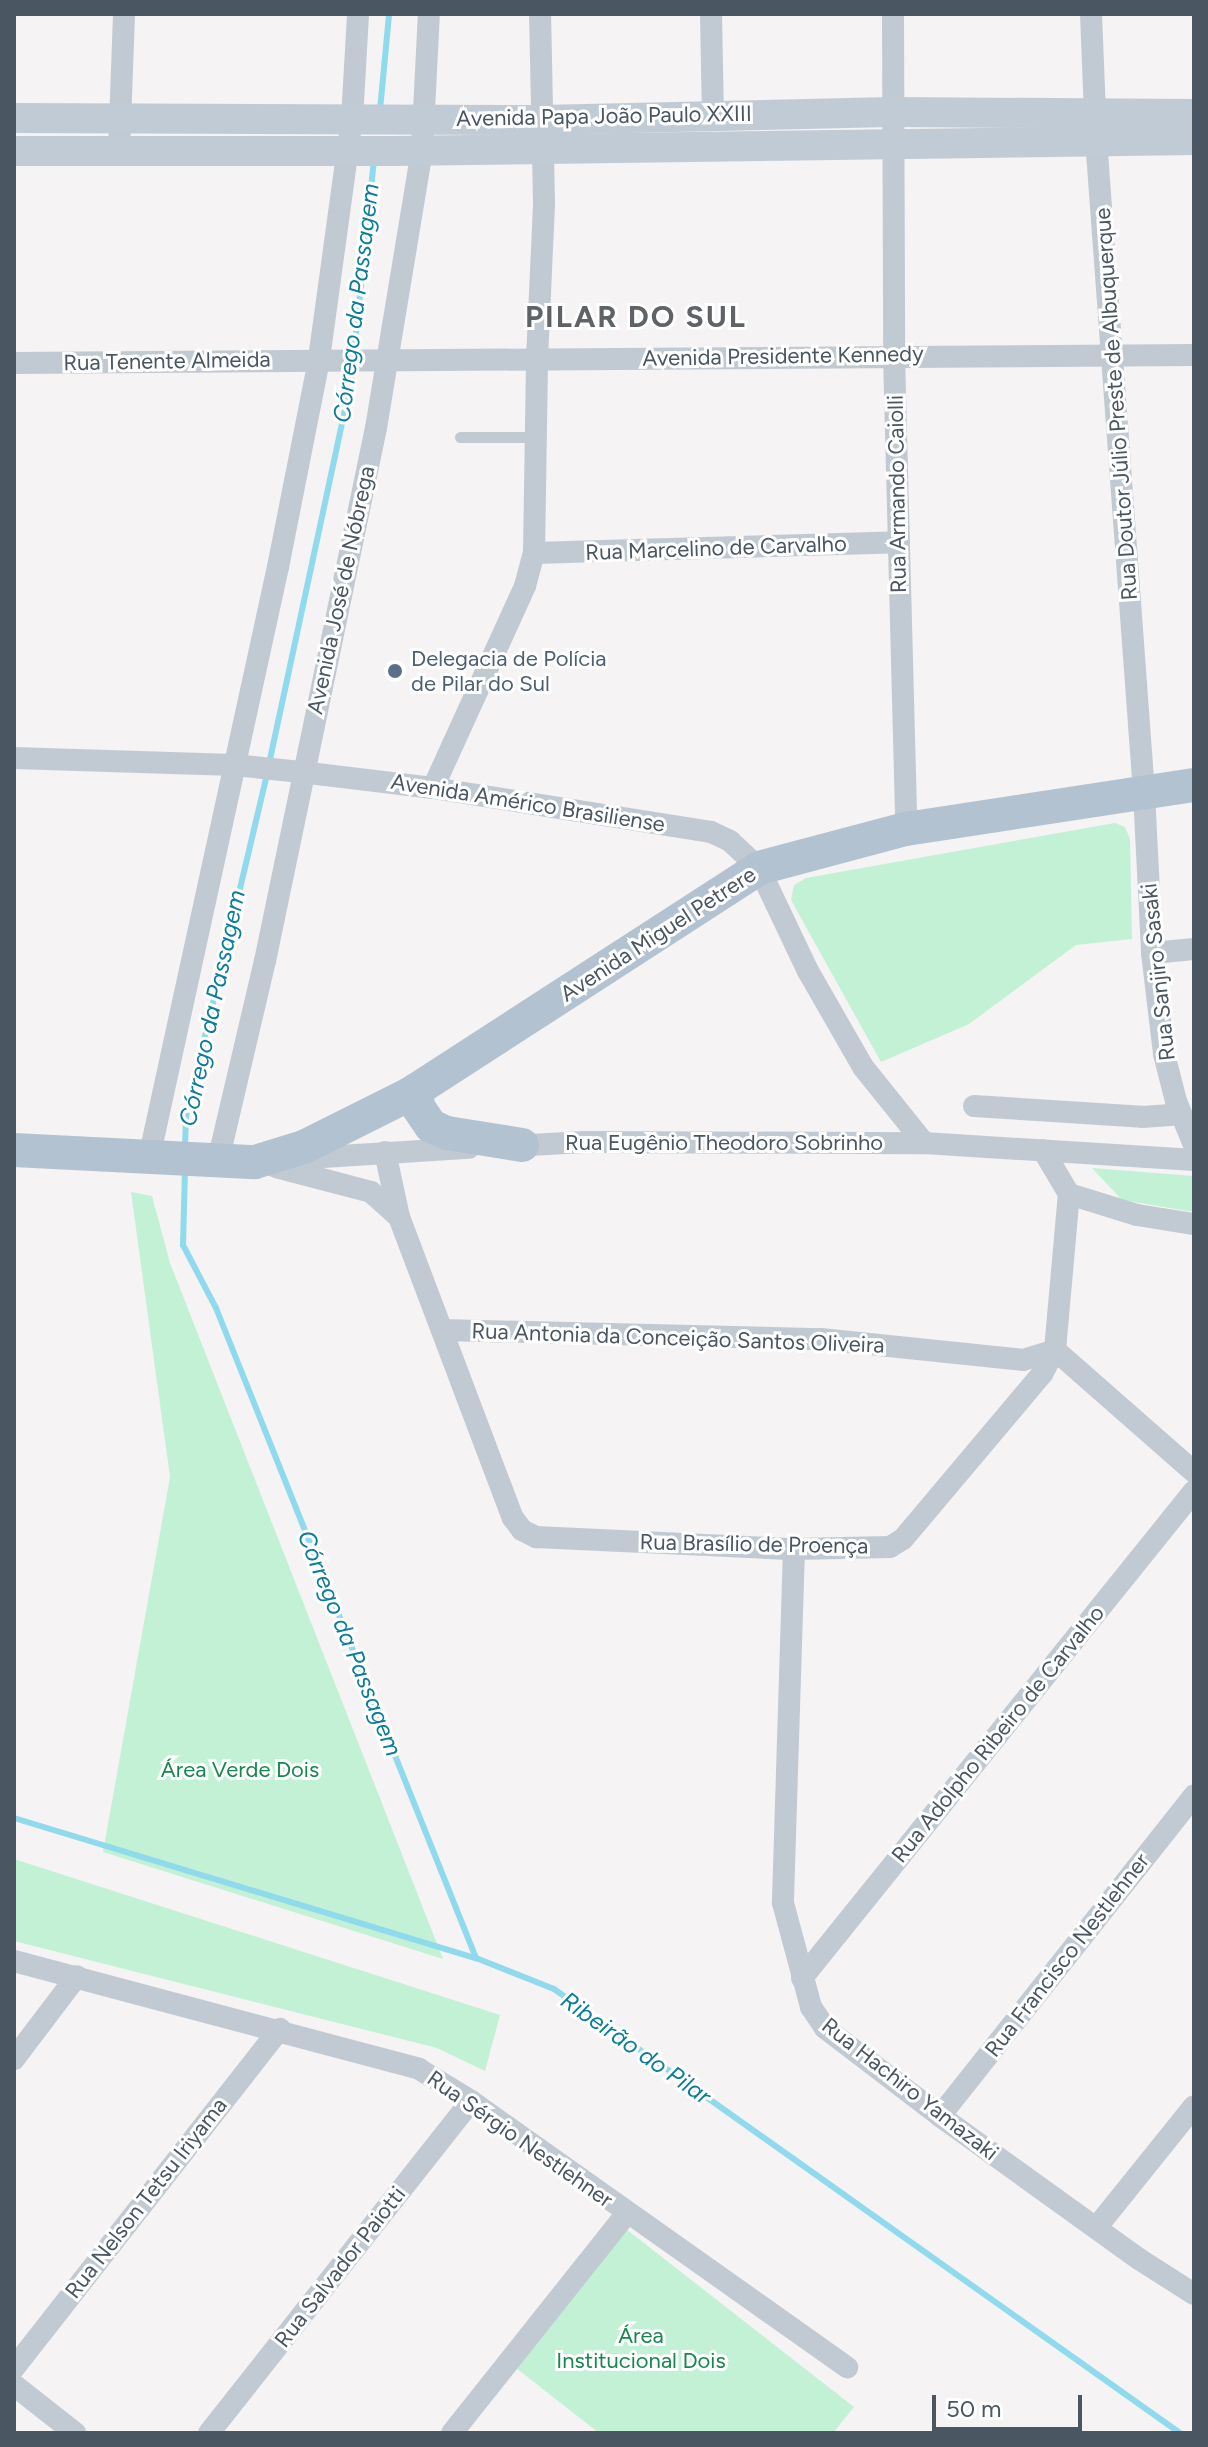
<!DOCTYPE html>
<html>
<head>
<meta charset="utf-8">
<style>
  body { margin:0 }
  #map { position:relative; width:1208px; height:2447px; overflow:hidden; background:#f5f3f3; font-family:Figtree,sans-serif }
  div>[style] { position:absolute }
  .green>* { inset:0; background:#c3f1d5 }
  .stream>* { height:6px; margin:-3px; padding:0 3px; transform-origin:3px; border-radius:3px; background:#90daee }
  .lane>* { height:11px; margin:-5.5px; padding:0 5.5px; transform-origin:5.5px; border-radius:5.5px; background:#c1cad2 }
  .street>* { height:22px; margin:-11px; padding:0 11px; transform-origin:11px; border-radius:11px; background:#c1cad2 }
  .secondary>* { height:30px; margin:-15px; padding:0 15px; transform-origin:15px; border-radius:15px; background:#c1cbd6 }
  .primary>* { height:34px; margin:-17px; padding:0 17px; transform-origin:17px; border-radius:17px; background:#b3c2d1 }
  .dots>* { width:22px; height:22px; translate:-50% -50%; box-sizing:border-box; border:4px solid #fff; border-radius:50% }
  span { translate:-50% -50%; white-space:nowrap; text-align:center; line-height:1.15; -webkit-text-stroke:6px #fff; paint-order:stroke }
  .street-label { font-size:22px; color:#4a5661 }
  .service-label { font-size:22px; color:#4e5e75 }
  .left { translate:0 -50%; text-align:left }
  .park-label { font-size:22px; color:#17864f }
  .water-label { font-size:24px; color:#0c7c9b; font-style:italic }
  .district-label { font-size:30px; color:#5f6368; font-weight:700; letter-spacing:2px }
  .frame { position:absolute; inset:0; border:16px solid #4a5661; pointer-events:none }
  .scale { position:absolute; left:932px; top:2395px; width:150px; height:36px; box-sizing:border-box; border:4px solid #4a5661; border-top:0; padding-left:10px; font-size:24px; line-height:28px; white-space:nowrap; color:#4a5661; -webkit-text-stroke:6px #fff; paint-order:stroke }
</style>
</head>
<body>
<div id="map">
  <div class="green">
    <div style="clip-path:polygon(1115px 823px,1125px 827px,1130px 839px,1132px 939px,1076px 945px,969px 1024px,881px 1062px,791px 900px,794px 885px,806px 878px)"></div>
    <div style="clip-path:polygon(1092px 1168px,1194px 1176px,1194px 1212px,1122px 1200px)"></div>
    <div style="clip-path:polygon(131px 1192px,152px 1196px,170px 1263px,443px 1959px,103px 1852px,170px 1477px)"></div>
    <div style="clip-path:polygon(14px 1859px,500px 2015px,485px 2071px,437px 2048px,14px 1941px)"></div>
    <div style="clip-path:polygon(626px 2229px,854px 2407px,833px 2433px,599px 2433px,516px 2368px)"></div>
  </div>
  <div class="stream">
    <div style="left:380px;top:110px;width:96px;rotate:-84.6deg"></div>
    <div style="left:269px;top:764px;width:391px;rotate:-77.9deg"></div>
    <div style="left:351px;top:382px;width:222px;rotate:-84.1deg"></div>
    <div style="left:185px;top:1146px;width:29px;rotate:-88deg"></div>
    <div style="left:186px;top:1117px;width:351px;rotate:-76.7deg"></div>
    <div style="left:185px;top:1169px;width:76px;rotate:91.5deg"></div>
    <div style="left:183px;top:1245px;width:71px;rotate:62.4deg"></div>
    <div style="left:216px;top:1308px;width:700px;rotate:68.2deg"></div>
    <div style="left:14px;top:1818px;width:483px;rotate:16.9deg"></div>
    <div style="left:476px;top:1958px;width:84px;rotate:21.7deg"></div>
    <div style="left:554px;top:1989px;width:767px;rotate:35.35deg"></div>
  </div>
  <div class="lane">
    <div style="left:460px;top:437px;width:76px"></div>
  </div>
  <div class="street">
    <div style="left:711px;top:14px;width:100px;rotate:88.9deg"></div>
    <div style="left:893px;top:14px;width:341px;rotate:89.8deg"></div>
    <div style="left:894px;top:355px;width:474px;rotate:88.5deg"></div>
    <div style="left:1091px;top:14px;width:125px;rotate:87.7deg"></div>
    <div style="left:1096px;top:139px;width:656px;rotate:85.8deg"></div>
    <div style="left:1144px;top:793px;width:160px;rotate:87.1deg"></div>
    <div style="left:1152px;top:953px;width:102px;rotate:83.2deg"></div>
    <div style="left:1164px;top:1054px;width:49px;rotate:75.7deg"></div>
    <div style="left:1176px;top:1101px;width:48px;rotate:67.8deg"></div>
    <div style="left:119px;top:151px;width:137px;rotate:-87.9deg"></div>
    <div style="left:14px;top:363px;width:1180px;rotate:-0.39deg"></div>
    <div style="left:534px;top:553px;width:365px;rotate:-1.7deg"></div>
    <div style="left:14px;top:758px;width:220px;rotate:1.8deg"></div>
    <div style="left:234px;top:765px;width:67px;rotate:6deg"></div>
    <div style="left:301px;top:772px;width:133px;rotate:6.9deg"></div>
    <div style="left:433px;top:788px;width:281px;rotate:9deg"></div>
    <div style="left:711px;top:832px;width:21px;rotate:25deg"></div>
    <div style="left:730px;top:841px;width:40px;rotate:43deg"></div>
    <div style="left:759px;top:868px;width:114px;rotate:64.6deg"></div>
    <div style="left:808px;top:971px;width:111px;rotate:60.2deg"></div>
    <div style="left:863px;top:1067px;width:97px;rotate:51.2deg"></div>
    <div style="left:433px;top:788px;width:222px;rotate:-65.5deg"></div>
    <div style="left:525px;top:586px;width:34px;rotate:-75deg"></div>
    <div style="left:534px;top:553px;width:194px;rotate:-89.1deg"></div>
    <div style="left:537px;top:359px;width:156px;rotate:-87.4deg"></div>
    <div style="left:544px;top:203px;width:189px;rotate:-91.2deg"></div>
    <div style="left:1152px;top:953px;width:42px;rotate:-5.4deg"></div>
    <div style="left:974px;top:1106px;width:168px;rotate:3.7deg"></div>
    <div style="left:1142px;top:1117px;width:39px;rotate:-4deg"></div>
    <div style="left:512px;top:1146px;width:72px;rotate:-3.2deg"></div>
    <div style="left:584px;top:1142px;width:340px;rotate:0.2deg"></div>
    <div style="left:924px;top:1143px;width:271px;rotate:3.6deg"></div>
    <div style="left:385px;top:1152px;width:66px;rotate:77.8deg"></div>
    <div style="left:399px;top:1217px;width:322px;rotate:69.3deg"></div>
    <div style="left:513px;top:1518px;width:15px;rotate:53deg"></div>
    <div style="left:522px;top:1530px;width:16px;rotate:27deg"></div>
    <div style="left:536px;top:1537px;width:258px;rotate:2.7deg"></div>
    <div style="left:794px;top:1549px;width:96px;rotate:-1.2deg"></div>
    <div style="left:890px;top:1547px;width:15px;rotate:-32deg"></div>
    <div style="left:903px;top:1539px;width:216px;rotate:-49.9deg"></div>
    <div style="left:1042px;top:1374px;width:27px;rotate:-62deg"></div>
    <div style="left:1055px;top:1350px;width:157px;rotate:-84.9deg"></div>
    <div style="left:1069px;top:1194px;width:51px;rotate:-120.6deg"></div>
    <div style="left:149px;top:1158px;width:605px;rotate:-77.69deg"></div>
    <div style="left:278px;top:567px;width:212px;rotate:-78.8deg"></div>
    <div style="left:319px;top:359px;width:242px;rotate:-82.2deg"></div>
    <div style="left:352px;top:119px;width:105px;rotate:-86.7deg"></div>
    <div style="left:292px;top:1159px;width:177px;rotate:-3.6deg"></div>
    <div style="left:218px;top:1161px;width:205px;rotate:-76.8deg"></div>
    <div style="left:265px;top:961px;width:544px;rotate:-78.24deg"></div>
    <div style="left:376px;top:428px;width:282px;rotate:-80.6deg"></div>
    <div style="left:422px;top:150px;width:136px;rotate:-87.1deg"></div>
    <div style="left:276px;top:1167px;width:98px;rotate:14.7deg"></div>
    <div style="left:371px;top:1192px;width:38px;rotate:42deg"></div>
    <div style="left:1069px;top:1194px;width:71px;rotate:17.2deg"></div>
    <div style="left:1137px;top:1215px;width:58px;rotate:9deg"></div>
    <div style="left:442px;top:1330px;width:379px;rotate:1.4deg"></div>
    <div style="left:821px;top:1339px;width:203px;rotate:5.9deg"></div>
    <div style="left:1023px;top:1360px;width:34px;rotate:-17deg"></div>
    <div style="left:1055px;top:1350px;width:185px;rotate:41.3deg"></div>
    <div style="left:794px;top:1549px;width:354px;rotate:91.8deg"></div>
    <div style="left:783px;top:1903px;width:108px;rotate:74.9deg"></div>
    <div style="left:811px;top:2007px;width:25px;rotate:56deg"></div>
    <div style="left:825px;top:2028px;width:145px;rotate:37.4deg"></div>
    <div style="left:940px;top:2116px;width:245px;rotate:35.7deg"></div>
    <div style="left:1139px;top:2259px;width:65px;rotate:32.5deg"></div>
    <div style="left:14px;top:1961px;width:419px;rotate:14.9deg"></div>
    <div style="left:419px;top:2069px;width:61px;rotate:31.6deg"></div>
    <div style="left:471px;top:2101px;width:461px;rotate:35.3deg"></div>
    <div style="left:802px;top:1978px;width:625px;rotate:-51.17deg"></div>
    <div style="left:14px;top:2059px;width:104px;rotate:-52.8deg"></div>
    <div style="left:940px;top:2116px;width:409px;rotate:-51.6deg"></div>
    <div style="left:1096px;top:2228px;width:156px;rotate:-51.2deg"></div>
    <div style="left:14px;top:2368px;width:431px;rotate:-51.9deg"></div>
    <div style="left:14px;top:2385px;width:78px;rotate:38.2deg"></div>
    <div style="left:209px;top:2433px;width:423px;rotate:-51.7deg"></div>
    <div style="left:452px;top:2433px;width:281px;rotate:-51.5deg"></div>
  </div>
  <div class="secondary">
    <div style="left:14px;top:118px;width:527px;rotate:0.22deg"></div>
    <div style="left:541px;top:120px;width:350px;rotate:-1.3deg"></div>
    <div style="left:891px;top:112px;width:303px;rotate:0.4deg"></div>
    <div style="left:14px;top:151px;width:379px"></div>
    <div style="left:393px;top:151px;width:801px;rotate:-0.79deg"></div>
  </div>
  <div class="primary">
    <div style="left:416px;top:1090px;width:17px;rotate:83deg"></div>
    <div style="left:418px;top:1107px;width:23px;rotate:56deg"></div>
    <div style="left:431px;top:1126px;width:17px;rotate:24deg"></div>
    <div style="left:447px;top:1133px;width:76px;rotate:9.1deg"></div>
    <div style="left:14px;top:1150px;width:241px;rotate:2.9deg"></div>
    <div style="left:255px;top:1162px;width:51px;rotate:-17deg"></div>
    <div style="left:304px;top:1147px;width:119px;rotate:-26.6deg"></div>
    <div style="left:410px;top:1094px;width:416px;rotate:-32.9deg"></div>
    <div style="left:759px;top:868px;width:152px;rotate:-14.9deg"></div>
    <div style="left:906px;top:829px;width:291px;rotate:-8.7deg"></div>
  </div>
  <div class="dots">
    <div style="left:395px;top:671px;background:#5c6f8a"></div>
  </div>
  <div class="street-label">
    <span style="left:604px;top:116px;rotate:-1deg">Avenida Papa João Paulo XXIII</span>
    <span style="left:783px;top:356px;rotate:-1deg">Avenida Presidente Kennedy</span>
    <span style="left:167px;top:361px;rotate:-1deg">Rua Tenente Almeida</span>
    <span style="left:1116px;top:404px;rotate:-94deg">Rua Doutor Júlio Preste de Albuquerque</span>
    <span style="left:897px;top:494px;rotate:-91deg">Rua Armando Caiolli</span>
    <span style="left:716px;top:548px;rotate:-2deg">Rua Marcelino de Carvalho</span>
    <span style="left:341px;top:590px;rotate:-78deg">Avenida José de Nóbrega</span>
    <span style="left:528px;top:803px;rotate:9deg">Avenida Américo Brasiliense</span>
    <span style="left:658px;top:934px;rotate:-33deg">Avenida Miguel Petrere</span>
    <span style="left:1158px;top:972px;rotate:-96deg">Rua Sanjiro Sasaki</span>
    <span style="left:724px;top:1143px">Rua Eugênio Theodoro Sobrinho</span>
    <span style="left:678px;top:1338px;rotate:2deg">Rua Antonia da Conceição Santos Oliveira</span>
    <span style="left:754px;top:1544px;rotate:1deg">Rua Brasílio de Proença</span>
    <span style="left:998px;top:1734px;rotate:-51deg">Rua Adolpho Ribeiro de Carvalho</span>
    <span style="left:1067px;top:1955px;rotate:-52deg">Rua Francisco Nestlehner</span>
    <span style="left:910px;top:2089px;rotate:38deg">Rua Hachiro Yamazaki</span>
    <span style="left:520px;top:2139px;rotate:35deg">Rua Sérgio Nestlehner</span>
    <span style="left:146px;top:2198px;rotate:-52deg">Rua Nelson Tetsu Iriyama</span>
    <span style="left:340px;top:2267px;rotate:-52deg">Rua Salvador Paiotti</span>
  </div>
  <div class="service-label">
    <span class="left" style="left:411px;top:671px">Delegacia de Polícia<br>de Pilar do Sul</span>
  </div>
  <div class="park-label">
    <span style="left:240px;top:1770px">Área Verde Dois</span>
    <span style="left:641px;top:2348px">Área<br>Institucional Dois</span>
  </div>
  <div class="water-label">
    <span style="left:356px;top:303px;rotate:-83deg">Córrego da Passagem</span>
    <span style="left:212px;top:1008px;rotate:-78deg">Córrego da Passagem</span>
    <span style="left:350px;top:1643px;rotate:68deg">Córrego da Passagem</span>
    <span style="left:636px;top:2048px;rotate:35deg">Ribeirão do Pilar</span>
  </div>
  <div class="district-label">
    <span style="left:636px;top:317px">PILAR DO SUL</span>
  </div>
  <div class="frame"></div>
  <div class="scale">50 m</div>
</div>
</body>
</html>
